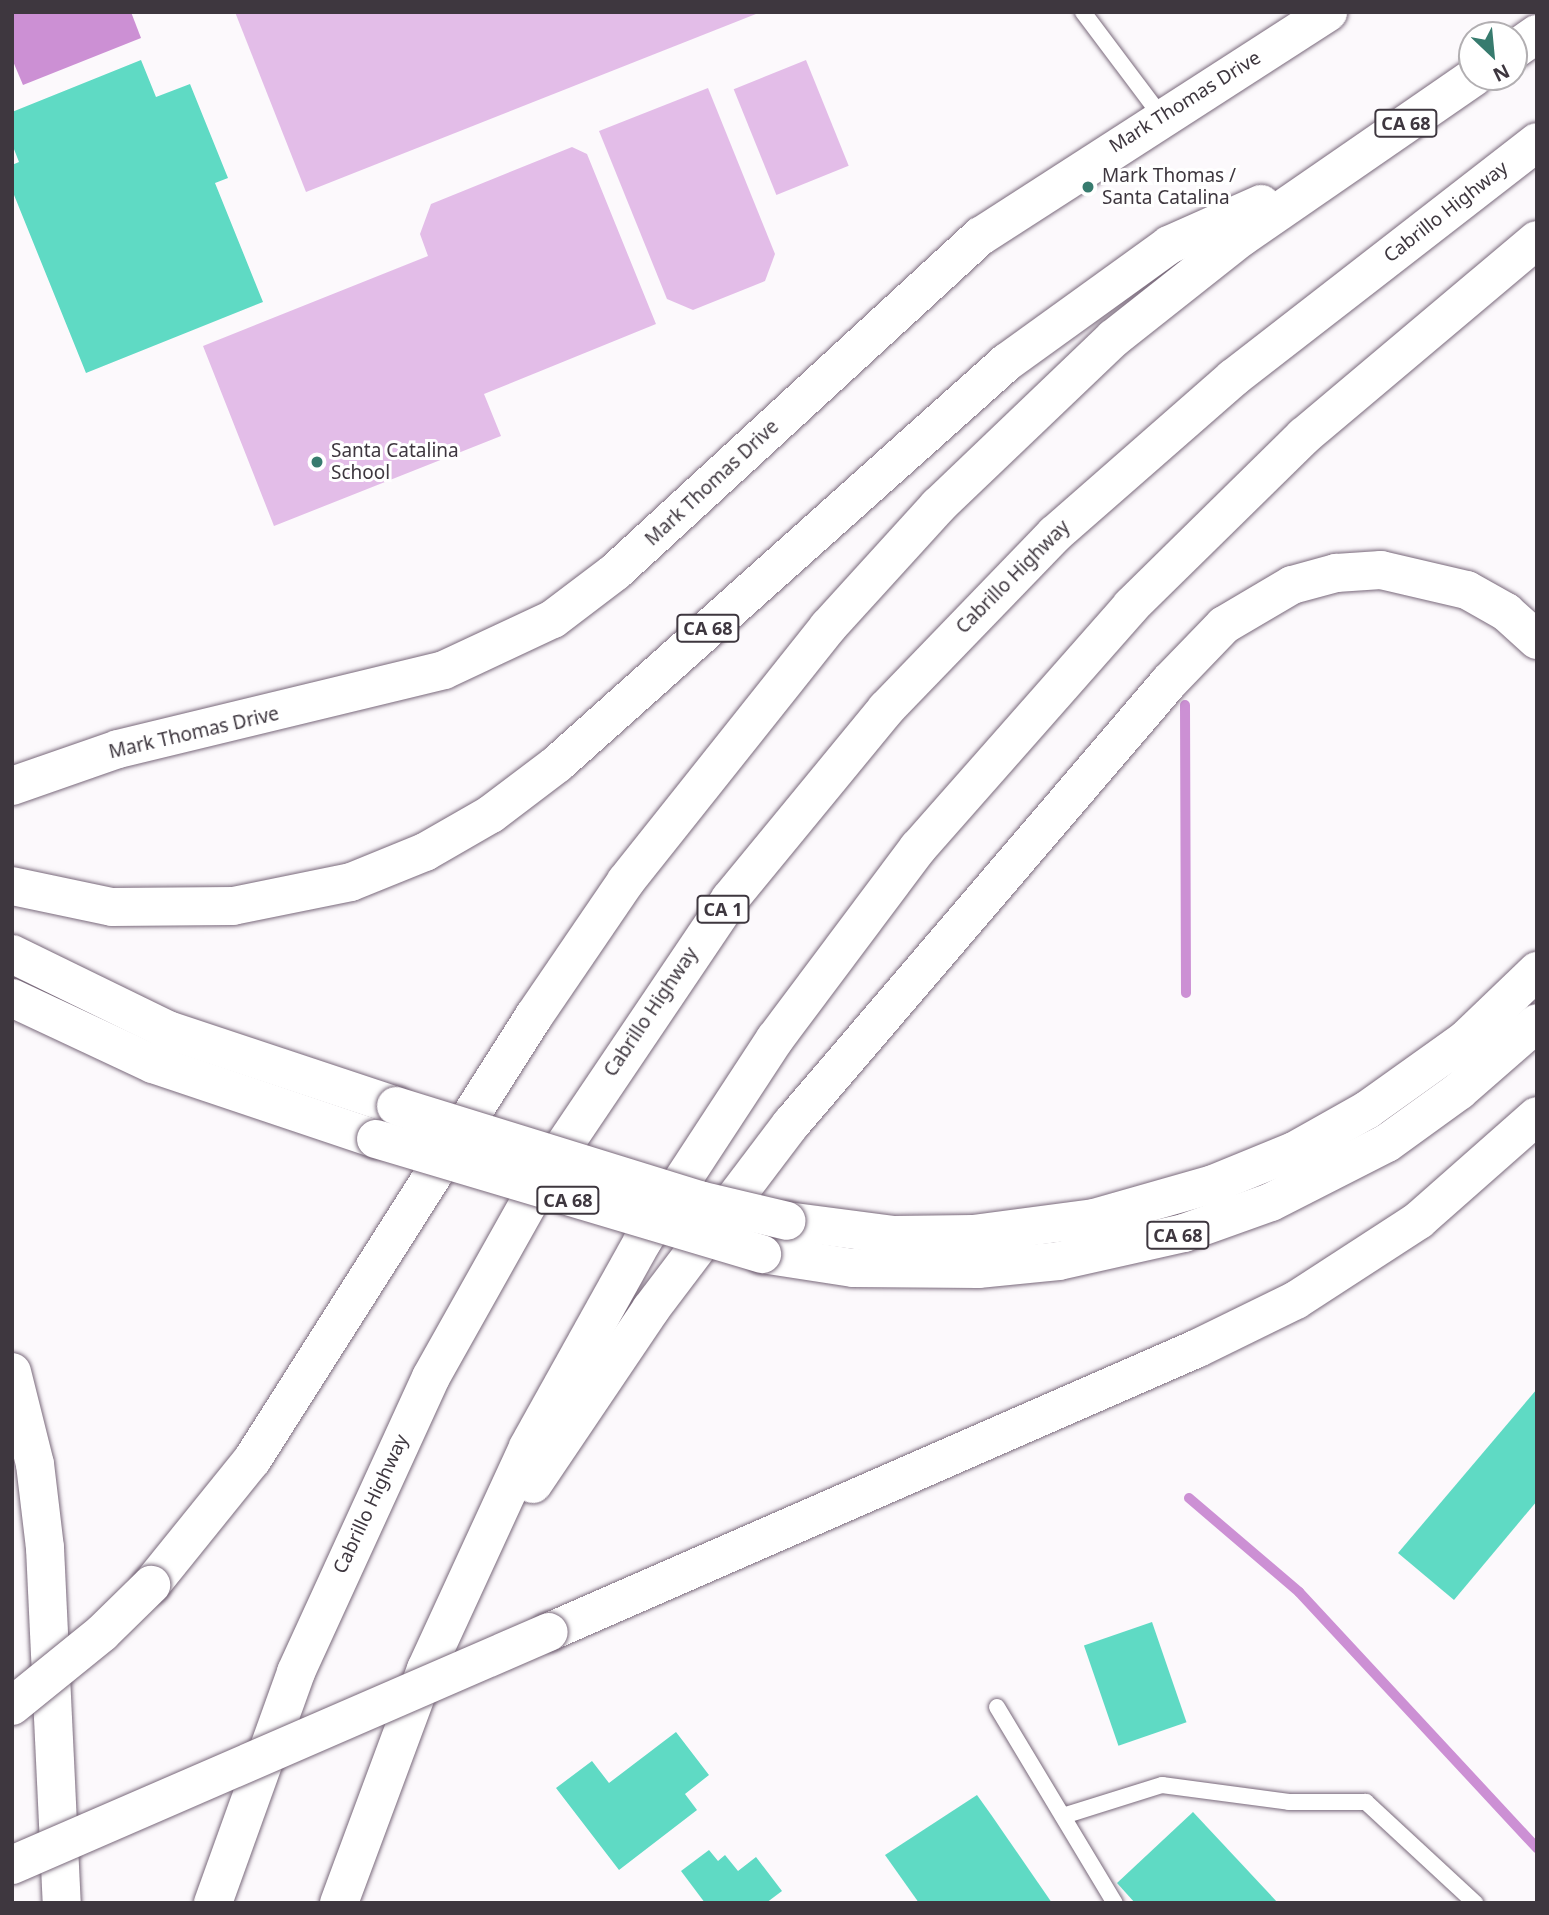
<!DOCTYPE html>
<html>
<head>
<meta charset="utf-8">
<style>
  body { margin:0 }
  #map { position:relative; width:1549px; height:1915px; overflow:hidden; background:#fcf9fc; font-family:"Noto Sans",sans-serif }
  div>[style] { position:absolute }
  .green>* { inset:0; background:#e3bde8; transform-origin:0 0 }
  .water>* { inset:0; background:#cc90d4 }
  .stream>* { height:10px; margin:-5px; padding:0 5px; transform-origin:5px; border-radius:5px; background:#cc90d4 }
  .building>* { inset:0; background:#5fdac4; transform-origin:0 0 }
  .roads { filter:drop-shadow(0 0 2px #79697b) drop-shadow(0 0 2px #79697b) }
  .lane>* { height:16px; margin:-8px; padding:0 8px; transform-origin:8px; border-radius:8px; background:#fff }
  .secondary>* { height:38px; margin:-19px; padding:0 19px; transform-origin:19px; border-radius:19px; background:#fff }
  .highway>* { height:38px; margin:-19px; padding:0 19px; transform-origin:19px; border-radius:19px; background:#fff }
  .bridges { filter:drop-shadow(0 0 2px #79697b) drop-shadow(0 0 2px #79697b) }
  .highway-bridge>* { height:38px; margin:-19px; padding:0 19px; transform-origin:19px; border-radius:19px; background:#fff }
  .dots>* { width:19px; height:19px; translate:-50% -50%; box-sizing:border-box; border:4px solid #fff; border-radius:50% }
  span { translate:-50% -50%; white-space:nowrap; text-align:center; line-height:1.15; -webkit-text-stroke:6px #fff; paint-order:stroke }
  .shield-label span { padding:2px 5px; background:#fff; border:2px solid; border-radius:5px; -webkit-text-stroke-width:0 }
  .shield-label { font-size:18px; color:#3e373f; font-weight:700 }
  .street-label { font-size:19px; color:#3e373f }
  .poi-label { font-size:19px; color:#3e373f }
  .left { translate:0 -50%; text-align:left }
  .frame { position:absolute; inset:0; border:14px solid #3e373f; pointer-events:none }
  .north { position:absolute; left:1458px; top:21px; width:70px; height:70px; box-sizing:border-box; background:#fff; border:2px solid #b2afb2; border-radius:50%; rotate:154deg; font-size:19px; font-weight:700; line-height:28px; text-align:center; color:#3e373f }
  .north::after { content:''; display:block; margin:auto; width:24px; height:32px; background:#377b6e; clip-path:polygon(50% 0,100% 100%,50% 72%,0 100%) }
</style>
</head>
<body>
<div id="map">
  <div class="green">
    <div style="clip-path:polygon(235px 12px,761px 12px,306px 192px)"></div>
    <div style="left:806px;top:60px;width:114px;height:78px;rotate:68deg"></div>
    <div style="clip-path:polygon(708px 88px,775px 254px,765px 281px,693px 310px,667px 299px,599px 131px)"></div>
    <div style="clip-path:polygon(572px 147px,587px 154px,656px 324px,484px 394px,501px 436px,274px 526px,203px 346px,428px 256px,420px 234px,431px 204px)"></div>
  </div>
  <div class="water">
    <div style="clip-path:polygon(12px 12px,131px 12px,141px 38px,23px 85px,12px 59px)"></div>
  </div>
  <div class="stream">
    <div style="left:1185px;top:705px;width:288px;rotate:89.8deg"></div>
    <div style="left:1189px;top:1498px;width:145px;rotate:40.5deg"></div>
    <div style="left:1299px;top:1592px;width:350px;rotate:47.1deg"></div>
  </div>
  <div class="building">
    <div style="clip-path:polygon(141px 60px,156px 97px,190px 84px,228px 178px,215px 183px,263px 302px,86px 373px,12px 190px,12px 165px,19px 162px,12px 144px,12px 112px)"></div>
    <div style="clip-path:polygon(1537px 1389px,1537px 1501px,1454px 1600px,1398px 1553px)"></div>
    <div style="left:1152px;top:1622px;width:106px;height:72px;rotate:71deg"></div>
    <div style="clip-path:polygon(676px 1732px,709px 1775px,685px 1794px,697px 1810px,619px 1870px,556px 1788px,592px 1761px,609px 1783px)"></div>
    <div style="clip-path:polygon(977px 1795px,992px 1816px,1052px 1903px,919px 1903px,885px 1855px)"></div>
    <div style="clip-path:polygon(1193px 1812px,1278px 1903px,1135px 1903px,1117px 1883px)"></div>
    <div style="clip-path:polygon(709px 1850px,718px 1861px,725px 1855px,738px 1871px,756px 1857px,782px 1891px,766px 1903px,705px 1903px,681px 1871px)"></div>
  </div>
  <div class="roads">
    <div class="lane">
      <div style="left:1083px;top:12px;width:130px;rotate:53.1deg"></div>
      <div style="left:997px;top:1707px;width:229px;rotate:59deg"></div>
      <div style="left:1063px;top:1816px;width:104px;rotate:-17.4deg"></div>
      <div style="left:1162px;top:1785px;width:128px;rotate:7.6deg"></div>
      <div style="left:1289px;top:1802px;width:77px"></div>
      <div style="left:1366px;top:1802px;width:149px;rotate:42.8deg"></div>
    </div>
    <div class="secondary">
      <div style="left:12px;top:786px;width:112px;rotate:-19.2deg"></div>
      <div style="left:118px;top:749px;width:335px;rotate:-13.6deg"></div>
      <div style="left:444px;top:670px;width:120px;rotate:-25.1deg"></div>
      <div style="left:553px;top:619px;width:78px;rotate:-37.2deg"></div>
      <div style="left:615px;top:572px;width:497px;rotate:-42.6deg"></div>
      <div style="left:981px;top:236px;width:413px;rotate:-32.8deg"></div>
    </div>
    <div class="highway">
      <div style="left:1514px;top:50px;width:28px;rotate:-35deg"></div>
      <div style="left:12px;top:886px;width:102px;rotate:11.9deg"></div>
      <div style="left:112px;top:907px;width:121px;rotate:-0.5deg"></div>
      <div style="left:233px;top:906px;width:120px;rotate:-11.5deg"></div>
      <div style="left:351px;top:882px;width:80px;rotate:-22.1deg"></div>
      <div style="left:425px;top:852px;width:76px;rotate:-29.9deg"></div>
      <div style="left:491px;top:814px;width:83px;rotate:-37.1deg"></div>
      <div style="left:557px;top:764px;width:603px;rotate:-41.78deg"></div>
      <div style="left:1007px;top:362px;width:200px;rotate:-35.8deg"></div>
      <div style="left:1169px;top:245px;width:101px;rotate:-24deg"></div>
      <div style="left:12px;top:954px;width:174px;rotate:26deg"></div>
      <div style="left:168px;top:1030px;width:240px;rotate:18.4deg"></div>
      <div style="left:12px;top:998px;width:156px;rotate:25.1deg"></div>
      <div style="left:153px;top:1064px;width:235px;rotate:18.6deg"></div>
      <div style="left:787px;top:1221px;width:108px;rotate:7.5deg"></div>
      <div style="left:894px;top:1235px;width:79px;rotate:-0.7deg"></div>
      <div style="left:973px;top:1234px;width:122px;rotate:-7.5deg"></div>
      <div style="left:1094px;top:1218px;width:124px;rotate:-15.9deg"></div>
      <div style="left:1213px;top:1184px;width:87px;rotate:-22.2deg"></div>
      <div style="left:1294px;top:1151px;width:84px;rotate:-29.3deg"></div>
      <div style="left:1367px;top:1110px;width:120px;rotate:-35.5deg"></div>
      <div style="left:1465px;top:1040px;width:100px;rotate:-43.8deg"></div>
      <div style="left:762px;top:1254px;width:92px;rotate:8.7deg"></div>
      <div style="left:853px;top:1268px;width:125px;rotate:0.5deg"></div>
      <div style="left:978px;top:1269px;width:81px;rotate:-5.6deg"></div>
      <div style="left:1059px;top:1261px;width:128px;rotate:-12.6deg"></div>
      <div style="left:1184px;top:1233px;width:92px;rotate:-19.6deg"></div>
      <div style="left:1271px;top:1202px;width:130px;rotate:-27deg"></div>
      <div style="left:1387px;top:1143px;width:89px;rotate:-35.8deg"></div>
      <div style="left:1459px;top:1091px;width:103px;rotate:-41.1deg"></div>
      <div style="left:12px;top:1372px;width:95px;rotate:76deg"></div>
      <div style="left:35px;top:1464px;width:85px;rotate:83.2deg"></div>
      <div style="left:45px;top:1548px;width:355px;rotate:87.3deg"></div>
      <div style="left:533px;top:1484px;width:211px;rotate:-56deg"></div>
      <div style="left:651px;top:1309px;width:232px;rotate:-52.9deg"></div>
      <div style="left:791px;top:1124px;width:582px;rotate:-49.46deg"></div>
      <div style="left:1169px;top:682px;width:79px;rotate:-46deg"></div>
      <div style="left:1224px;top:625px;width:79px;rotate:-30.5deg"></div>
      <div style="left:1292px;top:585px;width:46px;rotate:-15.3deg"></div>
      <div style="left:1336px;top:573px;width:45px;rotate:-3.8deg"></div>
      <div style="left:1381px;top:570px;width:88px;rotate:13.1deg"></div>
      <div style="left:1467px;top:590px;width:45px;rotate:29.4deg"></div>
      <div style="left:1506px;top:612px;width:42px;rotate:42.1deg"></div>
      <div style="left:151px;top:1585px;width:161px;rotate:-51.1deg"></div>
      <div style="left:252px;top:1460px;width:526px;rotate:-57.58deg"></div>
      <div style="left:534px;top:1016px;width:163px;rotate:-55.7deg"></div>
      <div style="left:626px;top:881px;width:325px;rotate:-51.5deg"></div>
      <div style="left:828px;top:627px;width:164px;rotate:-47.7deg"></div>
      <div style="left:938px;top:506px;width:243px;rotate:-43.7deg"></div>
      <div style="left:1114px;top:338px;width:163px;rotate:-38.3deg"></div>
      <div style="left:1242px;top:237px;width:282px;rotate:-34.6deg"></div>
      <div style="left:549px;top:1632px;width:708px;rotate:-23.63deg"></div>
      <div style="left:1198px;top:1348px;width:109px;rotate:-26.1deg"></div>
      <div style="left:1296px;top:1300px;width:147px;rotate:-33deg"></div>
      <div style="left:1419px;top:1220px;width:157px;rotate:-41.4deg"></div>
      <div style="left:213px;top:1903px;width:245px;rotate:-70.2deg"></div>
      <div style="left:296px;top:1672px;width:324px;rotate:-65.4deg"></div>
      <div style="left:431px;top:1377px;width:235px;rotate:-60.7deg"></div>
      <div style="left:546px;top:1172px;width:329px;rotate:-56deg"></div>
      <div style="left:730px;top:899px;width:246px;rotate:-50.6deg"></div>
      <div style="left:886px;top:709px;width:243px;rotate:-46deg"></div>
      <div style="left:1055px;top:534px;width:237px;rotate:-41.2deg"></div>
      <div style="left:1233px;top:378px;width:385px;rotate:-37.8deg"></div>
      <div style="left:339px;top:1903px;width:250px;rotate:-69.6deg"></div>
      <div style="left:426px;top:1669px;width:244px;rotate:-65.3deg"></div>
      <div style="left:528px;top:1447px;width:235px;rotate:-60.9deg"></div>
      <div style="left:642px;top:1242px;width:243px;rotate:-56.8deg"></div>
      <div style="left:775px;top:1039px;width:239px;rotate:-53.2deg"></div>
      <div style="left:918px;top:848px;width:322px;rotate:-48.6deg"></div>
      <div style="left:1131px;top:606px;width:243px;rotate:-44.5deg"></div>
      <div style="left:1304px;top:436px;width:304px;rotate:-40.1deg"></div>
    </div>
  </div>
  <div class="bridges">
    <div class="highway-bridge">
      <div style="left:396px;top:1106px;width:317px;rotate:17.2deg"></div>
      <div style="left:699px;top:1200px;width:90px;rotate:13.4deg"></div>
      <div style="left:376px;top:1139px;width:403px;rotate:16.6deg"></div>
      <div style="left:12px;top:1706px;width:116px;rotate:-39deg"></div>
      <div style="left:102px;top:1633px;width:69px;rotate:-44.4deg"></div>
      <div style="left:12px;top:1865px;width:585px;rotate:-23.46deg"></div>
    </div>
  </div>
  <div class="dots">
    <div style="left:1088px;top:187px;background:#377b6e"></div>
    <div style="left:317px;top:462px;background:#377b6e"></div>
  </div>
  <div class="shield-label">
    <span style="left:1406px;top:123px">CA 68</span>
    <span style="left:708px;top:628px">CA 68</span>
    <span style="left:723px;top:909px">CA 1</span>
    <span style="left:568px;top:1200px">CA 68</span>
    <span style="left:1178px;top:1235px">CA 68</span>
  </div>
  <div class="street-label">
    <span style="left:1185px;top:102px;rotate:-32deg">Mark Thomas Drive</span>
    <span style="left:1446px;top:212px;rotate:-38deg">Cabrillo Highway</span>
    <span style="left:712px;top:483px;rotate:-43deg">Mark Thomas Drive</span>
    <span style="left:1013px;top:577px;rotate:-45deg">Cabrillo Highway</span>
    <span style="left:194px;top:733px;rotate:-13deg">Mark Thomas Drive</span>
    <span style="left:651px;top:1012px;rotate:-56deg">Cabrillo Highway</span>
    <span style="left:371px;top:1504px;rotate:-65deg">Cabrillo Highway</span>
  </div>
  <div class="poi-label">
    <span class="left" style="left:1102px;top:187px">Mark Thomas /<br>Santa Catalina</span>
    <span class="left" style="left:331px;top:462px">Santa Catalina<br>School</span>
  </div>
  <div class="frame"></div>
  <div class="north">N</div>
</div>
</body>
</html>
